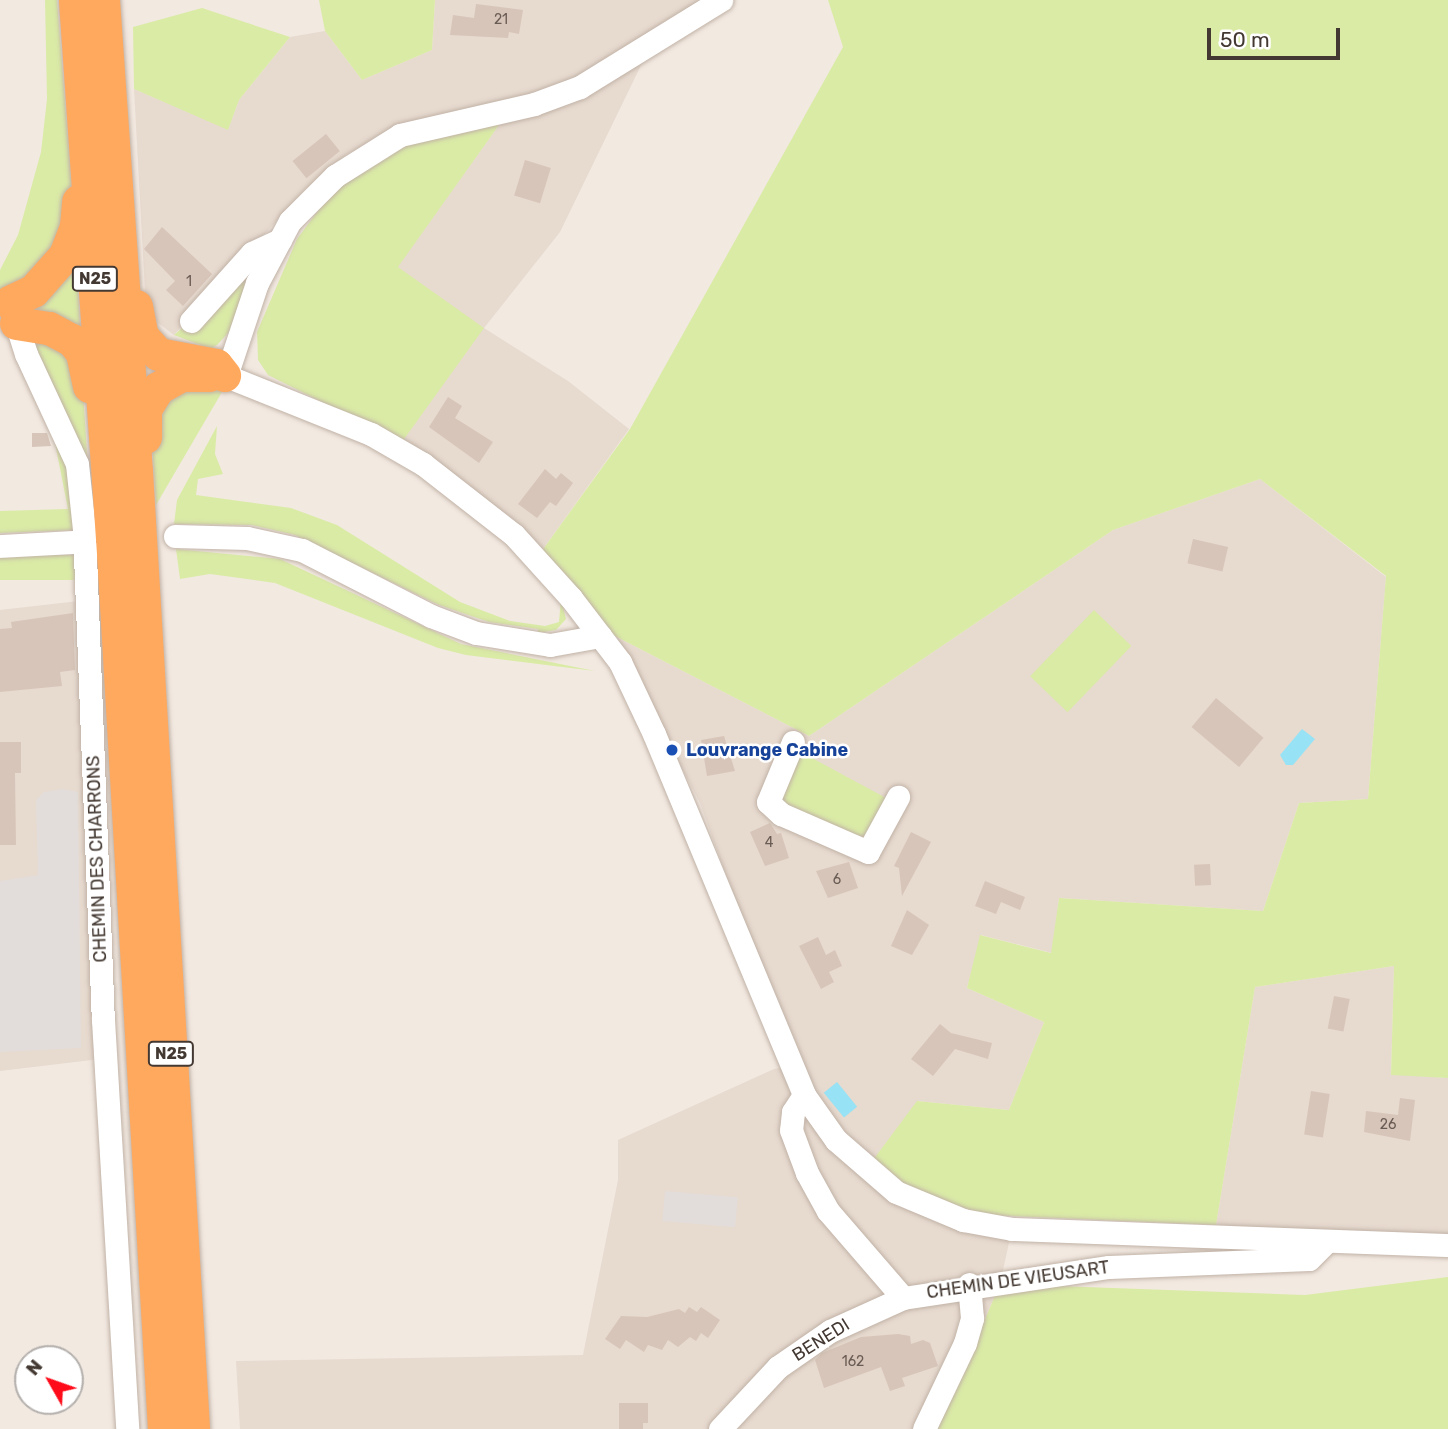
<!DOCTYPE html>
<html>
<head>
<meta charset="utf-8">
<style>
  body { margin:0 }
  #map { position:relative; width:1448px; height:1429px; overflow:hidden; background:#f2e9e1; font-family:Rubik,sans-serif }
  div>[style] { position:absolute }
  .residential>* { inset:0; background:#e7dacf }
  .green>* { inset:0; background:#daeba6; transform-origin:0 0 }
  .parking>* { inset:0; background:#e2ddda; transform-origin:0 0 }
  .water>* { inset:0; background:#97e2f5; transform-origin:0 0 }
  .building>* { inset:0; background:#d8c5b9; transform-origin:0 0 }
  .roads { filter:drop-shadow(0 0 2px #c1b2a6) drop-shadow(0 0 2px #c1b2a6) }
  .minor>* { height:23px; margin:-11.5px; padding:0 11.5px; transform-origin:11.5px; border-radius:11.5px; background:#fff }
  .highway>* { height:33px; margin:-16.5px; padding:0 16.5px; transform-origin:16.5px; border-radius:16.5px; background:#ffa95f }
  .dots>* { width:19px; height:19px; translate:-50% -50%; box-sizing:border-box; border:4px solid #fff; border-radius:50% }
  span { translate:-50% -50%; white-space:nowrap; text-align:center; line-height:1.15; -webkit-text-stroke:5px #fff; paint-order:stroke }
  .number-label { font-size:14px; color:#695c54 }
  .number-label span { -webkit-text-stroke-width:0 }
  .shield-label span { padding:2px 5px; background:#fff; border:2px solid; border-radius:5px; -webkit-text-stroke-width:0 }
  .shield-label { font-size:16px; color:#443932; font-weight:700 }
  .transit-label { font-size:18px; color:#164399; font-weight:700 }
  .left { translate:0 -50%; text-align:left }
  .street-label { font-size:18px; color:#443932 }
  .north { position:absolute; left:14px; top:1345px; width:70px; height:70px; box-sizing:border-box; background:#fff; border:2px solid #b4b0ad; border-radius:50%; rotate:310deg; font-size:19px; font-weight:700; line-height:28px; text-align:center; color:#443932 }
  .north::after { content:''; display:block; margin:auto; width:24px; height:32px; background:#ff0b19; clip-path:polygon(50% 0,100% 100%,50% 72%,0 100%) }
  .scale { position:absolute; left:1207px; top:28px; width:133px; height:32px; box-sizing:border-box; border:4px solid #443932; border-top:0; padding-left:9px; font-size:21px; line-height:24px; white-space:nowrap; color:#443932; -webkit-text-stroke:5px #fff; paint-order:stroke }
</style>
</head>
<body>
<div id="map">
  <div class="residential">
    <div style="clip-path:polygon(435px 0,711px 0,554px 90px,402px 125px,347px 154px,305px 189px,174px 335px,157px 322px,145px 292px,134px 89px,228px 129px,239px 100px,290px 37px,325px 31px,362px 80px,432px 50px)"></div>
    <div style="clip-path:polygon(647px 53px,560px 232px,484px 328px,568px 381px,629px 429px,541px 552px,402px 442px,397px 267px,504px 118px)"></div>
    <div style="clip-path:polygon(1260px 479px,1386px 577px,1368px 799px,1299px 803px,1263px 911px,1059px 898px,1052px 953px,981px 935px,967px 988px,1044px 1022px,1009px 1110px,917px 1101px,1010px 1238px,1000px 1284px,938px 1429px,240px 1429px,236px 1361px,583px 1355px,618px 1180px,618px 1140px,774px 1069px,794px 1065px,700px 803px,613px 635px,809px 736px,1113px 530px)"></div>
    <div style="clip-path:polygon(79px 601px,100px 1059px,0 1071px,0 610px)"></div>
    <div style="clip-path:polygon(1394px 966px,1391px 1074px,1448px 1078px,1448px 1239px,1216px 1225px,1255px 987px)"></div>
  </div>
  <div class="green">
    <div style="clip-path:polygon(45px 0,57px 0,73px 205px,62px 244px,0 300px,0 270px,18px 235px,41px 152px,47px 99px)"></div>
    <div style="clip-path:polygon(319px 0,435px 0,432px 50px,362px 80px,325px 31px)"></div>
    <div style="clip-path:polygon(828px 0,1448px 0,1448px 1078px,1391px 1075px,1394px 966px,1255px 987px,1216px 1225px,968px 1214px,900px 1183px,873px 1160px,917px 1101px,1009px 1110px,1044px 1022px,967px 988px,980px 935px,1051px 953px,1059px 898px,1263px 911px,1299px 803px,1368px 799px,1386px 576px,1260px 479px,1113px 530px,809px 736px,613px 635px,541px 552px,630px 429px,843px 47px)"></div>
    <div style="clip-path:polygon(202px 8px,290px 37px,239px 100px,228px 130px,134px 89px,133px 27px)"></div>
    <div style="clip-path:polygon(504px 118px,398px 267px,484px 328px,402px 442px,268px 375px,258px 360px,257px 332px,297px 239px,320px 208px,341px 187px,419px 133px)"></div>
    <div style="clip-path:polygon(76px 251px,80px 326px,23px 314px)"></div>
    <div style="clip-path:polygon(251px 268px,231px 330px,217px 345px,211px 349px,174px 335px)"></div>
    <div style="clip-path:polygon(50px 336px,82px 375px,90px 499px,31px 352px,33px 340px)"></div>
    <div style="clip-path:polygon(219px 384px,222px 392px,156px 505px,151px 426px,163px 392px)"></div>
    <div style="clip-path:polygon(217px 426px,215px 454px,223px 474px,198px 479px,196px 495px,291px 508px,337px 525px,460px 602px,510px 621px,545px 626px,559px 622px,561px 599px,566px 619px,556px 630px,538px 633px,538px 629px,489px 622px,439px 605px,295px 535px,252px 525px,174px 524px,177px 500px)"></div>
    <div style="clip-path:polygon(55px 443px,71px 475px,74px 530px,0 533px,0 511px,68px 509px)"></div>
    <div style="clip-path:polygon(176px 549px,280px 559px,461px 644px,595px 671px,466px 655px,438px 648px,275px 583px,210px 574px,180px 579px)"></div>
    <div style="left:76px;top:555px;width:25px;height:76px;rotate:90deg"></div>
    <div style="left:1094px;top:610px;width:52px;height:92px;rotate:44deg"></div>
    <div style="clip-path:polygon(799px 751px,888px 799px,872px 842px,783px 808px,777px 786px)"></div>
    <div style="clip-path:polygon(1448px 1277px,1448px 1429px,938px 1429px,1000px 1284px,1305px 1295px)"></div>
  </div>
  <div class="parking">
    <div style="clip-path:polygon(63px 789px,78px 792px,81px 1048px,0 1052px,0 881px,38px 875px,36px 800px,44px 792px)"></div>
    <div style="left:665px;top:1191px;width:73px;height:30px;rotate:5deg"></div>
  </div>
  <div class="water">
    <div style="clip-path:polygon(1302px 729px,1315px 739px,1293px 765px,1286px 765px,1280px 755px)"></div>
    <div style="left:837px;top:1082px;width:32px;height:17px;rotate:51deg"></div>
  </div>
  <div class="building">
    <div style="clip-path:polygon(476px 4px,523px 10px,519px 34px,509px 32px,508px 38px,450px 35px,453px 15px,474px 18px)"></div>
    <div style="left:326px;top:134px;width:22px;height:43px;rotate:51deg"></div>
    <div style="left:525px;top:160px;width:27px;height:37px;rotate:17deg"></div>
    <div style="clip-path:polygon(162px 227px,212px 274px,183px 306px,166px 290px,175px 281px,144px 249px)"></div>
    <div style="clip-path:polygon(448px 397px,462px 406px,455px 418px,493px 442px,479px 463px,429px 427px)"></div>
    <div style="clip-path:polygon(32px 433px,47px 433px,51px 446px,32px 447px)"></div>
    <div style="clip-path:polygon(545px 469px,556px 479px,561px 473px,573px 483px,556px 506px,550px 502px,537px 518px,518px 504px)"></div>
    <div style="left:1193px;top:539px;width:36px;height:25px;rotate:13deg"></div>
    <div style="clip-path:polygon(73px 613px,75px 670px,60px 672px,62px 686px,0 692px,0 629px,12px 628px,11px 622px)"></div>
    <div style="left:1216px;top:698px;width:62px;height:38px;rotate:40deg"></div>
    <div style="clip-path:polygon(724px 736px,735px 771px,707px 776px,701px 740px)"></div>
    <div style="clip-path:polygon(0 742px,21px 742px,21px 773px,15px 773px,16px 845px,0 845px)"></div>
    <div style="clip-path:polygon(770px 823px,777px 834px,781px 833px,789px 858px,765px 866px,750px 832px)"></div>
    <div style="clip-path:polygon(911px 832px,931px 842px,902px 896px,899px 868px,894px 866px)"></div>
    <div style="clip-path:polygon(849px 862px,858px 888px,828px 898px,816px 871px)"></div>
    <div style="left:1210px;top:864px;width:21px;height:16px;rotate:87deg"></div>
    <div style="clip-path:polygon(985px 881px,1025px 897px,1020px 910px,1001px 902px,996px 914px,975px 906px)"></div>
    <div style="clip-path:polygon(907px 910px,929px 925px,912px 955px,891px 946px)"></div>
    <div style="clip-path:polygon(818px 937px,826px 955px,835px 950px,842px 966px,829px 972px,834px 982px,821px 989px,799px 946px)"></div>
    <div style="left:1334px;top:996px;width:16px;height:33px;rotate:11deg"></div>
    <div style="clip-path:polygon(940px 1024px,951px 1033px,992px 1043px,988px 1059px,955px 1049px,933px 1076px,911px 1059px)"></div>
    <div style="left:1311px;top:1091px;width:19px;height:44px;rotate:9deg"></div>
    <div style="clip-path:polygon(1400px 1098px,1415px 1100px,1410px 1141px,1364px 1132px,1366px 1111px,1398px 1115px)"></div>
    <div style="clip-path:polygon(689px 1307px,697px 1312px,701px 1307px,720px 1320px,708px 1338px,701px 1333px,696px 1341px,690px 1337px,678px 1347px,668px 1340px,662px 1350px,648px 1345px,644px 1352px,626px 1340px,620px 1349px,605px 1339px,621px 1316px,647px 1317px,679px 1309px,685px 1313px)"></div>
    <div style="clip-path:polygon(898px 1334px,910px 1336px,911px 1344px,923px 1340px,930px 1343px,938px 1366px,902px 1378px,905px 1386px,890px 1391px,881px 1367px,824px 1388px,815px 1360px,822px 1353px,861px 1337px)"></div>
    <div style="clip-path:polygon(619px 1403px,648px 1403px,648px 1423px,643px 1423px,643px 1429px,619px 1429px)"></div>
  </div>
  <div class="roads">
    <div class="minor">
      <div style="left:13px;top:313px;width:43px;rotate:72.4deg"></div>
      <div style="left:26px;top:354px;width:121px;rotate:65.1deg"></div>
      <div style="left:77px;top:464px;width:65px;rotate:83.9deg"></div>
      <div style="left:84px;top:529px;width:491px;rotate:87.8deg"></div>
      <div style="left:103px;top:1020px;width:410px;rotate:86.6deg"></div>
      <div style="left:191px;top:321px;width:91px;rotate:-48.1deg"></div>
      <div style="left:252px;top:253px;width:31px;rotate:-25deg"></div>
      <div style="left:224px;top:375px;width:158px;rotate:21.9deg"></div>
      <div style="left:371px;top:434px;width:60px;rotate:30deg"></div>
      <div style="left:423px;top:464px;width:115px;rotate:38deg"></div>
      <div style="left:514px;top:535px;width:85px;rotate:47.9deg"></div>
      <div style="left:571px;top:598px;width:81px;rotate:52.6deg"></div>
      <div style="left:620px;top:662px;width:80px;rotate:64.7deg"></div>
      <div style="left:654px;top:734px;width:391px;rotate:67.4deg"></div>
      <div style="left:804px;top:1095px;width:55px;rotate:54.6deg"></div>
      <div style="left:836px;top:1140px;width:79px;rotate:40.9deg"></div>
      <div style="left:896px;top:1192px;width:73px;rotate:22.7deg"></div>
      <div style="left:963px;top:1220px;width:50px;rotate:10.4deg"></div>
      <div style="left:1012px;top:1229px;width:436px;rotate:2.1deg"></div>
      <div style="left:226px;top:376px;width:98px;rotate:-71.6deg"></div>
      <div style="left:257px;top:283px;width:70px;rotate:-62deg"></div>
      <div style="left:290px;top:221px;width:64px;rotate:-45deg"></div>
      <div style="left:335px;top:176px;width:77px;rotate:-32.2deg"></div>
      <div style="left:400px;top:135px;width:138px;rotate:-13deg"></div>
      <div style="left:534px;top:104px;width:49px;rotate:-20.3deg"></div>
      <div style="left:580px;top:87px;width:166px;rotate:-31.7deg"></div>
      <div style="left:175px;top:536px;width:72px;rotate:1.6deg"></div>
      <div style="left:247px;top:538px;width:56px;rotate:12.3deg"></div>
      <div style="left:302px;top:550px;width:145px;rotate:27.1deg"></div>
      <div style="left:431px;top:616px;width:48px;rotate:20.7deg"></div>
      <div style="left:476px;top:633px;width:75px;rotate:9.2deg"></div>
      <div style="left:550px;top:645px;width:51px;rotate:-10.2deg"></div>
      <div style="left:0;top:546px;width:75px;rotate:-3.1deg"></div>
      <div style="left:793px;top:742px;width:65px;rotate:112.6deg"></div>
      <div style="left:768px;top:802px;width:18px;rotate:43deg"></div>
      <div style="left:781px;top:814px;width:95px;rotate:23.6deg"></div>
      <div style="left:868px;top:852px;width:63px;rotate:-61.4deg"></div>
      <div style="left:804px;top:1095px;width:20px;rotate:123deg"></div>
      <div style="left:793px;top:1112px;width:18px;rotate:96deg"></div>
      <div style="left:791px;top:1130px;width:46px;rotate:69.6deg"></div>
      <div style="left:807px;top:1173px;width:43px;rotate:61.1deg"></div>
      <div style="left:828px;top:1211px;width:115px;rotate:49.2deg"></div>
      <div style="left:903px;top:1298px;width:208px;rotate:-8.6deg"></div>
      <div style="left:1109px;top:1267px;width:200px;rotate:-2.3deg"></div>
      <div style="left:1309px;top:1259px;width:24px;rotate:-45deg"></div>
      <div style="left:720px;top:1429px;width:85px;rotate:-46.9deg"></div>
      <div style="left:778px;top:1367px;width:63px;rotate:-34.7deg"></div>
      <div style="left:830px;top:1331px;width:80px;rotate:-24.3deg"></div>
      <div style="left:924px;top:1429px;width:95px;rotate:-64.5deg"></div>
      <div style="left:965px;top:1343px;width:26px;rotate:-74deg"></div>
      <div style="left:972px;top:1318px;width:34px;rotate:-95deg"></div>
    </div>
    <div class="highway">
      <div style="left:75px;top:0;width:554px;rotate:86.07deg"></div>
      <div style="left:113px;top:553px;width:877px;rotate:86.67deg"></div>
      <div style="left:103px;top:0;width:472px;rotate:86deg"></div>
      <div style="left:136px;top:471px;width:960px;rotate:86.59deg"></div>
      <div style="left:9px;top:302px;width:26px;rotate:-25deg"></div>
      <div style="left:33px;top:291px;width:48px;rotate:-48.4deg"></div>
      <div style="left:65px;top:255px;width:31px;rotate:-69deg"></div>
      <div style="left:76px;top:226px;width:25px;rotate:-85deg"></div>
      <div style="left:136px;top:306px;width:31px;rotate:79deg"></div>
      <div style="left:142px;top:336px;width:24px;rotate:48deg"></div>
      <div style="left:158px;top:354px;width:59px;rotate:10.7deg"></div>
      <div style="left:216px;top:365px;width:13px;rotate:51deg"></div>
      <div style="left:16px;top:323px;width:33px;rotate:9deg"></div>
      <div style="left:49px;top:328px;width:26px;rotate:28deg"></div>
      <div style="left:72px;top:340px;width:16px;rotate:52deg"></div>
      <div style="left:82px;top:353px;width:34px;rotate:78deg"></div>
      <div style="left:145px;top:437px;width:28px;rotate:-90deg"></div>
      <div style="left:145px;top:409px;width:25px;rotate:-58deg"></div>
      <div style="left:158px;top:388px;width:26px;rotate:-29deg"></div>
      <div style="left:181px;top:375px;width:28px"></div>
    </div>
  </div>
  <div class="dots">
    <div style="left:672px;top:750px;background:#1a4fb4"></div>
  </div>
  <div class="number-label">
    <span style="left:501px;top:20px">21</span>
    <span style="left:189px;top:282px">1</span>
    <span style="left:769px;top:843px">4</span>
    <span style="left:837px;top:880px">6</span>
    <span style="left:1388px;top:1125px">26</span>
    <span style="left:853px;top:1362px">162</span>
  </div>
  <div class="shield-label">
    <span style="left:95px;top:279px">N25</span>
    <span style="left:171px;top:1054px">N25</span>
  </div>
  <div class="transit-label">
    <span class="left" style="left:686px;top:750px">Louvrange Cabine</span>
  </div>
  <div class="street-label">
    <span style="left:97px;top:859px;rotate:-92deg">CHEMIN DES CHARRONS</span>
    <span style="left:1018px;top:1280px;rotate:-8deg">CHEMIN DE VIEUSART</span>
    <span style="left:821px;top:1340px;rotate:-32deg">BENEDI</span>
  </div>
  <div class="north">N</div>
  <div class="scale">50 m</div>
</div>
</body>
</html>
